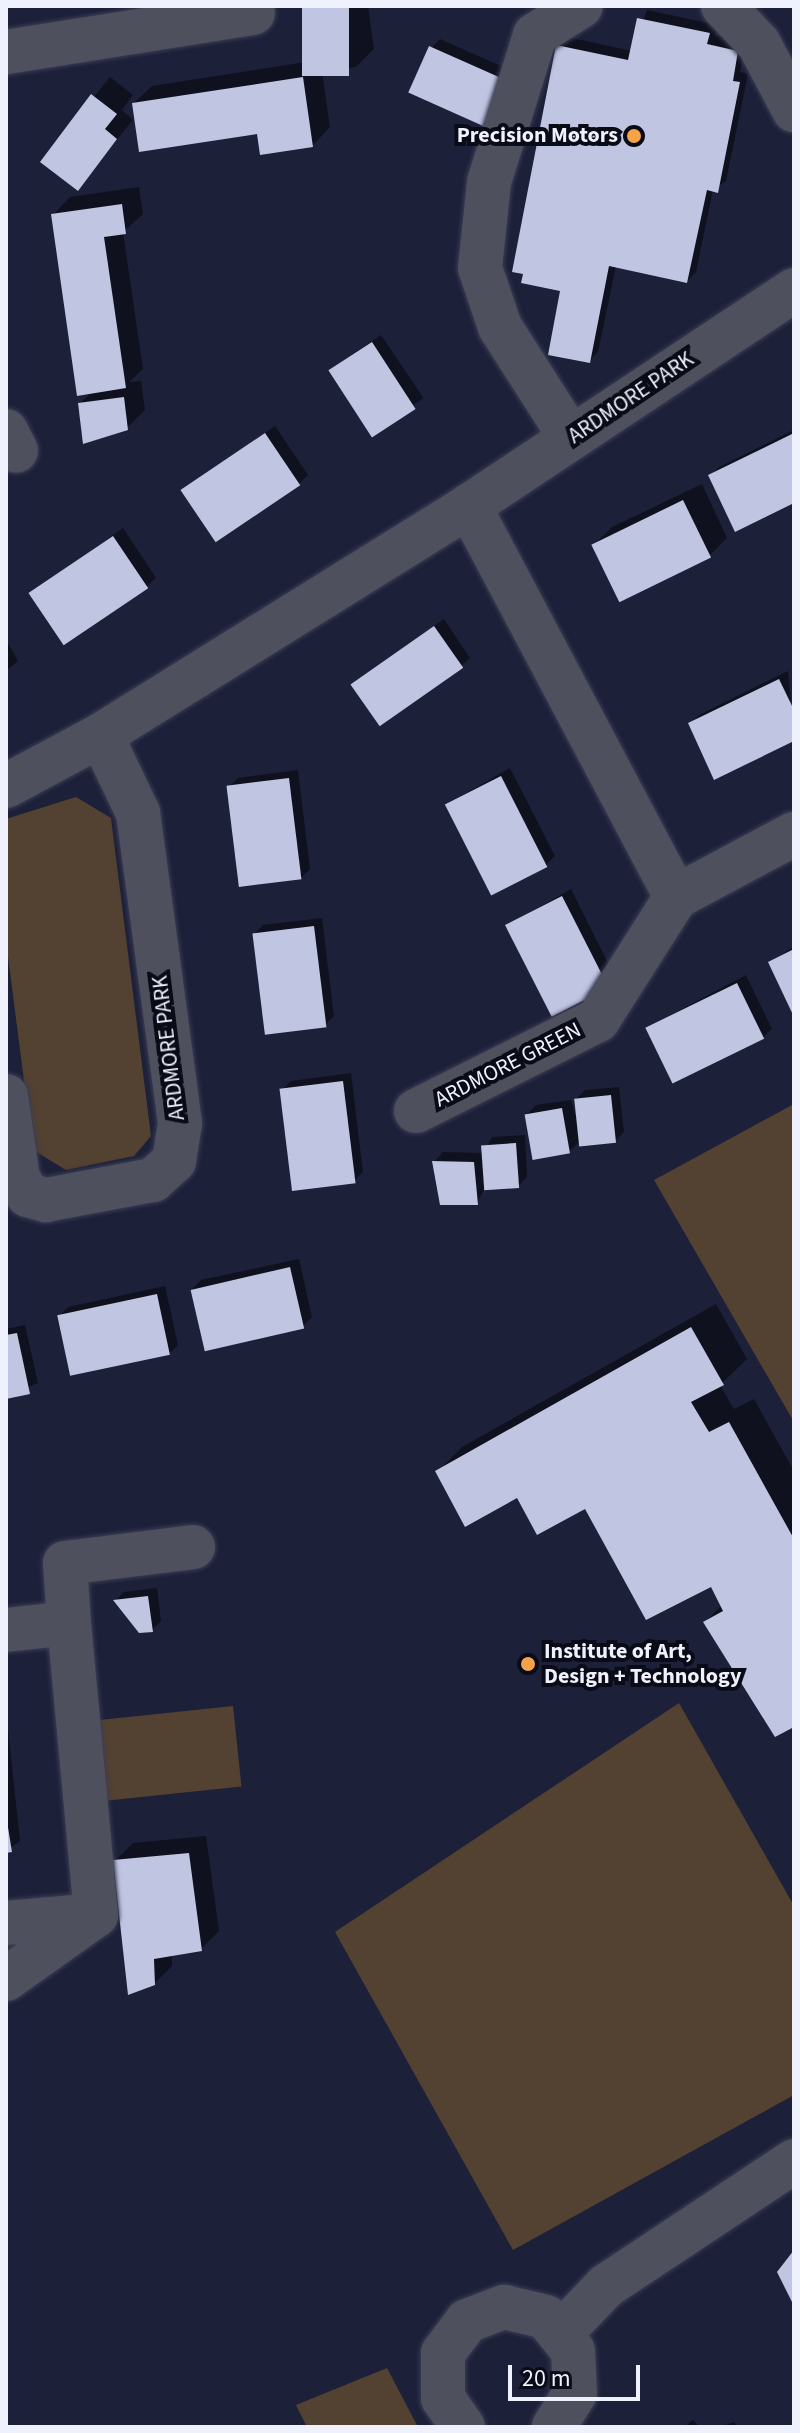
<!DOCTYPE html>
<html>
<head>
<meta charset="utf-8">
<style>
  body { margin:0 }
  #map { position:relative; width:800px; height:2433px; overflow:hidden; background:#1d2039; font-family:"Source Sans 3",sans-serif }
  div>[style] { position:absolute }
  .green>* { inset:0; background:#534131; transform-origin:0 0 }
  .shadow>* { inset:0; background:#0007; transform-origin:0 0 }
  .building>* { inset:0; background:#c0c6e2; transform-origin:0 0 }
  .roads { filter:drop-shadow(0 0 2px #3a3d54) drop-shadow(0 0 2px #3a3d54) }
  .minor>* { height:44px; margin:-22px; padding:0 22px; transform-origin:22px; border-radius:22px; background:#4e505d }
  .dots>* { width:22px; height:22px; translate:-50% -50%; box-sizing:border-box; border:4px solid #090b16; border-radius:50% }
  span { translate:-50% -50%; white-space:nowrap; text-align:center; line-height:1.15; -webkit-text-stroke:8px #090b16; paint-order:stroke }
  .poi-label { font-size:22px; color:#eff1fc; font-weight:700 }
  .right { translate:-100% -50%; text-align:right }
  .left { translate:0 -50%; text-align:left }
  .street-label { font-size:22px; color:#eff1fc }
  .frame { position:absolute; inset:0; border:8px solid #eff1fc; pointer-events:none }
  .scale { position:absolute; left:508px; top:2365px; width:132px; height:36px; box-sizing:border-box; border:4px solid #eff1fc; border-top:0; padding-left:10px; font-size:24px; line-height:28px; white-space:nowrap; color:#eff1fc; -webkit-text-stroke:6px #090b16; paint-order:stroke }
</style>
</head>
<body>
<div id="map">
  <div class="green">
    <div style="clip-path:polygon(76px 797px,111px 818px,151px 1136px,134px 1156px,66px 1170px,33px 1150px,6px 941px,6px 819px)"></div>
    <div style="clip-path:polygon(794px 1104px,794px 1422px,654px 1180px)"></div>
    <div style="clip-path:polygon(679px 1703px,794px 1906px,794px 2095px,513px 2250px,335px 1932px)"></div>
    <div style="left:233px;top:1706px;width:81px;height:163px;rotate:84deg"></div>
    <div style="clip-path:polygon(387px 2368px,418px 2427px,307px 2427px,296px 2405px)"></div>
  </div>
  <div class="shadow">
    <div style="clip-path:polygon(304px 6px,368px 6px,374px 49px,356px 67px,322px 72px,330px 127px,313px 145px,134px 103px,152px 86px,312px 61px)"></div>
    <div style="clip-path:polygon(647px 10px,717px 25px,715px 35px,746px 42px,740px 72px,748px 74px,726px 181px,713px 190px,696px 272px,687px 281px,616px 266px,598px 352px,589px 361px,563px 289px,558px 46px,567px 37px,632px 51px)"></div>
    <div style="clip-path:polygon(440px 39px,512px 71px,492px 116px,431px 48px)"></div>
    <div style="clip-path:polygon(110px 77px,133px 95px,122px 110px,133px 120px,77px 188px,42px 161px)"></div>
    <div style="clip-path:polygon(139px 187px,143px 214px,123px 232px,143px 369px,129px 382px,141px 381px,145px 410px,127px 428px,84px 442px,80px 404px,92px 391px,53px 215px,70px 197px)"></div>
    <div style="left:381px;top:335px;width:76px;height:61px;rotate:56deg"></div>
    <div style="clip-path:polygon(275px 426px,308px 475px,299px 484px,184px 491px)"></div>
    <div style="clip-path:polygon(794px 430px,794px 501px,710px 476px,719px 467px)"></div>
    <div style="clip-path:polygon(702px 484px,727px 538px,710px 555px,594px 545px,612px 527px)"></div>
    <div style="clip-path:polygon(123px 528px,156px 578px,147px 586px,31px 593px)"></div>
    <div style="clip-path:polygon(444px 619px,470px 658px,461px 666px,352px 684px)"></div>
    <div style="clip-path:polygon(6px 640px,18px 661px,6px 671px)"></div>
    <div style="clip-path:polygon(788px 671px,794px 739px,690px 723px,699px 715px)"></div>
    <div style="clip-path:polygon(510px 768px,555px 856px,546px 865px,447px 804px)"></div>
    <div style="clip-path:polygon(298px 770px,310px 869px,301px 878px,229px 787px,238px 778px)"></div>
    <div style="clip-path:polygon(571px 889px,615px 977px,606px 986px,508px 925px)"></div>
    <div style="clip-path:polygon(322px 918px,334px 1016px,325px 1025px,254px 934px,263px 925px)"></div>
    <div style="clip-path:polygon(794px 946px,794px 1013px,770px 963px)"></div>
    <div style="clip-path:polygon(746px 975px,772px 1029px,763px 1037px,648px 1027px)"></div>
    <div style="clip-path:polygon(351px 1073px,363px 1172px,354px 1181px,282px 1090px,291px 1081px)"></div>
    <div style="clip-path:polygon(619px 1087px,624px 1132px,615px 1141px,579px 1142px,569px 1152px,527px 1114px,536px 1105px,571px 1100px,578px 1123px,576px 1099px,585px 1090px)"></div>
    <div style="clip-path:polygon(525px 1135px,527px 1177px,518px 1186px,485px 1188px,477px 1203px,435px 1161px,443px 1152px,484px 1153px,492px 1137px)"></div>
    <div style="clip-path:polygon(299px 1259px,312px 1317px,303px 1326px,192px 1289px,201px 1280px)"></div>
    <div style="clip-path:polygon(165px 1286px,178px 1345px,169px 1354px,59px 1316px,68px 1307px)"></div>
    <div style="clip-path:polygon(716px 1304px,747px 1359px,720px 1385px,734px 1409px,754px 1399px,794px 1471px,794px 1725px,705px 1622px,722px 1605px,712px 1584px,585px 1506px,437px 1472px,462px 1447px)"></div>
    <div style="clip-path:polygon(25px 1325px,38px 1383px,6px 1397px,6px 1329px)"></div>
    <div style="clip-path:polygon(157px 1588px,161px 1621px,152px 1630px,116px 1600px,124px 1592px)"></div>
    <div style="clip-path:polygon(6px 1710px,20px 1841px,6px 1851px)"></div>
    <div style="clip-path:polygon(206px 1836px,219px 1931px,201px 1949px,172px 1954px,172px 1966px,154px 1984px,115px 1861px,133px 1843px)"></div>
    <div style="clip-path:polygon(693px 2420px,700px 2427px,684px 2427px)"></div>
    <div style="clip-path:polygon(734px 2422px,737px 2427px,720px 2427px)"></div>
  </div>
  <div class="building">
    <div style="left:302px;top:6px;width:47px;height:70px"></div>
    <div style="clip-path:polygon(637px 18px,710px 33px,707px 44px,738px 51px,733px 81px,740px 82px,718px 193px,707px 190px,687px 283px,609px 266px,590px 363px,548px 355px,560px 291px,521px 283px,523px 274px,512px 272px,556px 45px,628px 60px)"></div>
    <div style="left:429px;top:46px;width:82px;height:51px;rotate:24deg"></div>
    <div style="clip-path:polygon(303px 77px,313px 147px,260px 155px,257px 134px,139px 152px,132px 103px)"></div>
    <div style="clip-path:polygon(91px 94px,117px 114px,105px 129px,117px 139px,78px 191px,40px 162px)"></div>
    <div style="clip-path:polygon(122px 204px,126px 234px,104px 237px,126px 388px,77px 396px,51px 214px)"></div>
    <div style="left:372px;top:342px;width:80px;height:52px;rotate:57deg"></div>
    <div style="clip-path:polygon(124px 397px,128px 430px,83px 444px,78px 403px)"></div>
    <div style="left:265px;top:433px;width:63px;height:102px;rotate:56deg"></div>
    <div style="clip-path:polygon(794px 433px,794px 503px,735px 532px,708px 475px)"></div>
    <div style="left:683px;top:500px;width:64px;height:102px;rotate:64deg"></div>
    <div style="left:113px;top:536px;width:63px;height:102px;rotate:56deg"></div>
    <div style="left:434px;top:626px;width:51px;height:102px;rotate:55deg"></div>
    <div style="clip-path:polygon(779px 679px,794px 710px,794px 741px,714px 780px,688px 723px)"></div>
    <div style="left:501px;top:776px;width:102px;height:63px;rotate:63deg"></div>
    <div style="left:289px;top:778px;width:102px;height:63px;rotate:83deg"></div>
    <div style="left:562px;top:896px;width:103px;height:64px;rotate:63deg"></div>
    <div style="left:314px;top:926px;width:102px;height:62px;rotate:83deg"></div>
    <div style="clip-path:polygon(794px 949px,794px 1017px,768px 962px)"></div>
    <div style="left:737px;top:983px;width:62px;height:102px;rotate:64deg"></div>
    <div style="left:343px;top:1081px;width:103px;height:64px;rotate:83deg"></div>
    <div style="left:611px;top:1095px;width:48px;height:37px;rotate:84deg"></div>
    <div style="left:562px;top:1108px;width:46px;height:38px;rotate:80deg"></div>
    <div style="left:516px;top:1143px;width:45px;height:35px;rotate:86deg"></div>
    <div style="clip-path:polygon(432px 1161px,474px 1162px,478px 1205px,440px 1205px)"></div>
    <div style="left:290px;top:1267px;width:63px;height:102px;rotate:77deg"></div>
    <div style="left:157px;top:1294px;width:62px;height:102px;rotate:78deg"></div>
    <div style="clip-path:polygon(691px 1327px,724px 1385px,691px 1402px,709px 1432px,729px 1422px,794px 1539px,794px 1727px,775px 1737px,703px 1622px,723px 1611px,711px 1587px,646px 1620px,585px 1509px,537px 1535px,517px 1498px,465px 1527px,435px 1471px)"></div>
    <div style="clip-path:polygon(17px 1333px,30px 1394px,6px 1399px,6px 1335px)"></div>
    <div style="clip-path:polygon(148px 1596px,153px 1632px,139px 1633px,113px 1600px)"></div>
    <div style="clip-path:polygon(6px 1815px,12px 1852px,6px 1853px)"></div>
    <div style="clip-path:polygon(189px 1853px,202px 1951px,154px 1959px,155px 1985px,128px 1995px,113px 1860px)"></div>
    <div style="clip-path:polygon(794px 2250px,794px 2306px,777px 2272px)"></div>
  </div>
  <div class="roads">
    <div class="minor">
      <div style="left:723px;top:6px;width:52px;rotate:46.5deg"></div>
      <div style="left:759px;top:44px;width:75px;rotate:62.1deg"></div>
      <div style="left:6px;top:52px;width:250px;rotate:-9deg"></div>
      <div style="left:6px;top:431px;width:22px;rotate:63deg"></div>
      <div style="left:571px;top:438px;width:132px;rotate:-122.6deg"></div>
      <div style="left:500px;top:327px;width:62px;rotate:-108.7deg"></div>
      <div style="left:480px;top:268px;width:86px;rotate:-84deg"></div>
      <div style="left:489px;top:182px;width:154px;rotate:-72.6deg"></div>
      <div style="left:535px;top:35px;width:54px;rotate:-32.2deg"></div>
      <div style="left:469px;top:506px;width:442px;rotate:62.1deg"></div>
      <div style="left:676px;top:897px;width:134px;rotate:-28.1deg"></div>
      <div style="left:6px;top:786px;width:108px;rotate:-28.2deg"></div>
      <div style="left:101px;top:735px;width:433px;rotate:-31.9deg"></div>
      <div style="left:469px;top:506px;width:390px;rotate:-33.6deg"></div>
      <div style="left:6px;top:1096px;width:83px;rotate:81.7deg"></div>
      <div style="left:18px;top:1178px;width:20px;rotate:60deg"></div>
      <div style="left:28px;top:1195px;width:19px;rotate:16deg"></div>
      <div style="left:46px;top:1200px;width:109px;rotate:-10.6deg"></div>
      <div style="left:153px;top:1180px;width:28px;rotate:-42deg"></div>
      <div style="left:174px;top:1161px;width:38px;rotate:-81deg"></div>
      <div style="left:180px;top:1123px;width:313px;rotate:-97.7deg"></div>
      <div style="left:138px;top:813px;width:86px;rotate:-115.4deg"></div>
      <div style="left:416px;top:1111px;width:203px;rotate:-26.6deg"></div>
      <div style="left:598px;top:1020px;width:146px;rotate:-57.6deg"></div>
      <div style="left:69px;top:1623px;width:60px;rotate:-93.8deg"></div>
      <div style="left:65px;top:1563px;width:129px;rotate:-7.1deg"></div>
      <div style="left:6px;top:1630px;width:63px;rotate:-6.3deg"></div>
      <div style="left:69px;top:1623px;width:293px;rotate:84.7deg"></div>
      <div style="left:96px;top:1915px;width:110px;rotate:144.6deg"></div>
      <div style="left:6px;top:1923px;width:89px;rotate:-5.1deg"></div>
      <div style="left:562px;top:2332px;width:64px;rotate:-46.3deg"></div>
      <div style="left:606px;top:2286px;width:226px;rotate:-33.6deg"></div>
      <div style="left:463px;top:2427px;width:35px;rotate:-125deg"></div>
      <div style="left:443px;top:2398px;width:45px;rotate:-90deg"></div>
      <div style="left:443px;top:2353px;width:40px;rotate:-53deg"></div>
      <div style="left:467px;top:2321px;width:40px;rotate:-21deg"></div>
      <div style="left:504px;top:2307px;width:43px;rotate:13.4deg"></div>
      <div style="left:546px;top:2317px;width:43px;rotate:51.5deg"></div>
      <div style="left:573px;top:2351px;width:42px;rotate:87.3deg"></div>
      <div style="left:575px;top:2393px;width:40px;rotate:122deg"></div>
    </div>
  </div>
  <div class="dots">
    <div style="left:634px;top:136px;background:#f6a248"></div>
    <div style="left:528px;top:1664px;background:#f6a248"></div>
  </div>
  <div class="poi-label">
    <span class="right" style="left:618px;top:136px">Precision Motors</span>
    <span class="left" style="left:544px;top:1664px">Institute of Art,<br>Design + Technology</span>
  </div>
  <div class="street-label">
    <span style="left:631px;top:398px;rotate:-34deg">ARDMORE PARK</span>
    <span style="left:169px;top:1048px;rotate:-97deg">ARDMORE PARK</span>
    <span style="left:508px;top:1065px;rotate:-27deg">ARDMORE GREEN</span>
  </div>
  <div class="frame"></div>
  <div class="scale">20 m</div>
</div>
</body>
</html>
